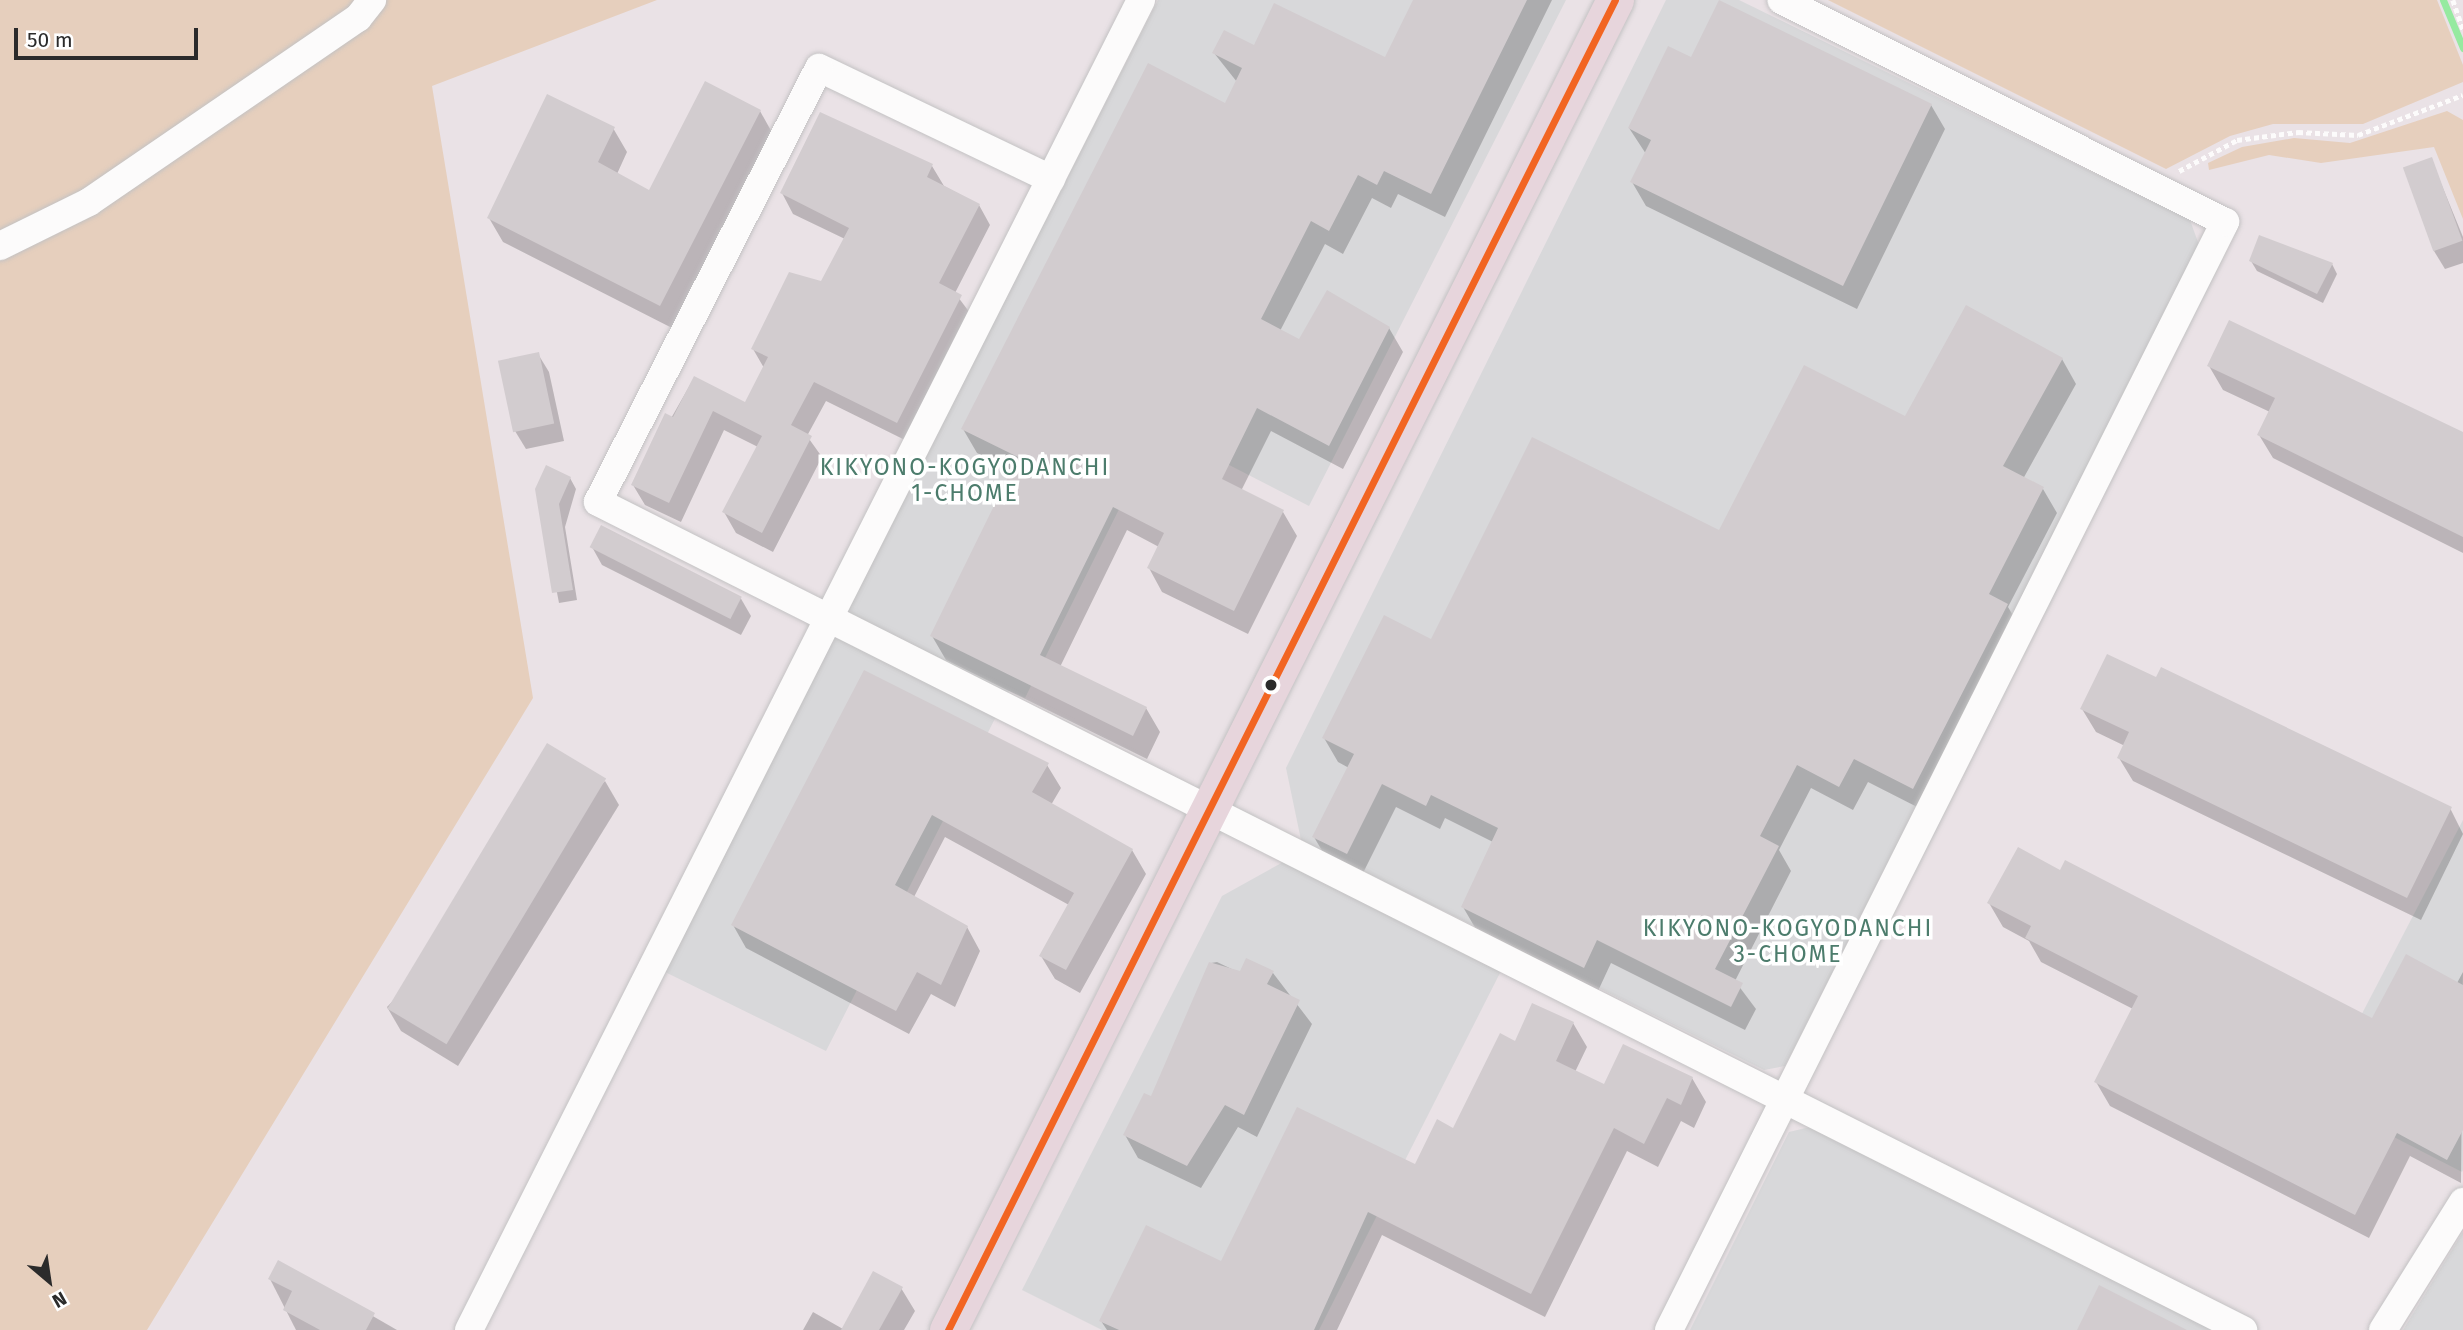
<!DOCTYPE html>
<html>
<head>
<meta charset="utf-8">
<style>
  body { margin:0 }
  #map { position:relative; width:2463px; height:1330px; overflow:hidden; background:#eae2e6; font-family:"Fira Sans",sans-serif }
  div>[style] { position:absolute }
  .industrial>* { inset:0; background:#d8d8da }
  .green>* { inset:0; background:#e6cfbd }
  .shadow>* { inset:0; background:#0003 }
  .stream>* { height:7px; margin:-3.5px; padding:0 3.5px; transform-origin:3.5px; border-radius:3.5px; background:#96eaa0 }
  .building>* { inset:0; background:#d2cccf; transform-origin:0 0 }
  .path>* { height:4.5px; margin-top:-2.25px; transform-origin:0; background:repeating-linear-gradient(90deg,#fcfbfb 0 5px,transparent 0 8.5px) }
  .roads { filter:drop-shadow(0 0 2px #c3c2c3) drop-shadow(0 0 2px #c3c2c3) }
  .minor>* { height:28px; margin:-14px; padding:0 14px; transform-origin:14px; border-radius:14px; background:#fcfbfb }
  .major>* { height:37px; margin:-18.5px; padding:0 18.5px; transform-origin:18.5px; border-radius:18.5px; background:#e7d5dc }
  .bus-1>* { height:7px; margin:-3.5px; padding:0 3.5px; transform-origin:3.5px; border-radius:3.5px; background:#f26522 }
  .dots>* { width:19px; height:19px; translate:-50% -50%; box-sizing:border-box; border:4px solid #fff; border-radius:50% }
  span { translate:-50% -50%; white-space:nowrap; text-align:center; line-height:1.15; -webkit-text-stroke:7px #fff; paint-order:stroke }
  .neighbourhood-label { font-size:23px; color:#4c7c6c; letter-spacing:2px }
  .north { position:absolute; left:14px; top:1246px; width:70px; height:70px; -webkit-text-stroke:5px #fff; paint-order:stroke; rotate:151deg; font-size:19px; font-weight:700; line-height:28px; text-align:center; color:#2b2b2b }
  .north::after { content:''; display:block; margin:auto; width:24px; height:32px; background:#2b2b2b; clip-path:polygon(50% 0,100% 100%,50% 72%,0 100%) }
  .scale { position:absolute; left:14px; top:28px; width:184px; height:32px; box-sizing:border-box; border:4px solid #2b2b2b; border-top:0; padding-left:9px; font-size:21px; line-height:24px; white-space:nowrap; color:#2b2b2b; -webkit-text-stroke:5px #fff; paint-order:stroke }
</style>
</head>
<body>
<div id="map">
  <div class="industrial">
    <div style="clip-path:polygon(1158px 0,1566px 0,1309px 506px,1159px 429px,1025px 698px,1009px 691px,826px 1051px,663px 971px)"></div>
    <div style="clip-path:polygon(1666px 0,1739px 0,2190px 220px,2199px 245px,1785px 1066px,1764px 1070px,1301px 840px,1286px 768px)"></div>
    <div style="clip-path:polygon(2463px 820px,2463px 1170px,2462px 1172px,2318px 1098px)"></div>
    <div style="clip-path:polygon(1285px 861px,1501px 971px,1319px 1330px,1102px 1330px,1022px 1290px,1222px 896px)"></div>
    <div style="clip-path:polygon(1814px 1126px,2217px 1330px,1690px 1330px,1789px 1132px)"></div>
    <div style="clip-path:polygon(2463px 1232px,2463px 1330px,2403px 1330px)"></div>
  </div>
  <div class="green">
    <div style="clip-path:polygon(0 0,657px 0,432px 86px,533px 698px,147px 1330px,0 1330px)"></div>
    <div style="clip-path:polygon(1828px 0,2437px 0,2463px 65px,2463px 82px,2363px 124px,2273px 124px,2230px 136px,2166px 169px)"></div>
    <div style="clip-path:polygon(2447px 111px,2463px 120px,2463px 219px,2434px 147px,2321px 163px,2269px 155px,2209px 170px,2208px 163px,2242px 147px,2294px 138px,2350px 143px)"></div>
  </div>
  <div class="shadow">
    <div style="clip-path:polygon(1415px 0,1552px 0,1445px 217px,1398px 194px,1391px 208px,1372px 198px,1343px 254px,1325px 244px,1280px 331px,1300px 341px,1389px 328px,1403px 352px,1343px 469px,1271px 431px,1241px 491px,1283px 512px,1297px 536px,1248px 634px,1162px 592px,1149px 568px,1159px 547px,1127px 530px,1060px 667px,1146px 708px,1160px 732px,1147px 759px,946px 660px,932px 636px,1013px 471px,977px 453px,963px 429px,1225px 105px,1237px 82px,1214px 53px,1254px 47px,1385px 59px)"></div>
    <div style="clip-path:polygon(1691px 59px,1931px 105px,1945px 129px,1857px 309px,1646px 206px,1632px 182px,1646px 154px,1629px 128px)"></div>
    <div style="clip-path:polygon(760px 111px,774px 136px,674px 329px,503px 242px,489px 218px,613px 128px,627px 152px,617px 174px,649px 192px)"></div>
    <div style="clip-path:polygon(821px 114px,932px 166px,944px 186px,979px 205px,990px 225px,955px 293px,973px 317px,909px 442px,826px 401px,807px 436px,822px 457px,773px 552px,736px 533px,724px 512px,758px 447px,724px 430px,681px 522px,645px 505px,633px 485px,694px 378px,745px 405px,764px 368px,753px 349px,822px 283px,845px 239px,793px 214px,782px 193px)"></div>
    <div style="clip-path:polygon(2431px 159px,2463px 237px,2463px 263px,2445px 269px,2434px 251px)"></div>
    <div style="clip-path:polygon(2251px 261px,2332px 264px,2337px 274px,2323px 303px,2257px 271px)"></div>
    <div style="clip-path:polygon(538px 354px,549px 372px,564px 441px,526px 449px,515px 431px)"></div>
    <div style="clip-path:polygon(2062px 359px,2076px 384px,2023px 479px,2043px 489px,2057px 513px,2008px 607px,2021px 629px,1927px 812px,1868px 782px,1853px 810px,1811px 788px,1779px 850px,1791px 871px,1735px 981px,1756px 1009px,1745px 1030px,1611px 963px,1598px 991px,1477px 931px,1463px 907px,1493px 842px,1445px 818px,1440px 829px,1396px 807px,1361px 877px,1328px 861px,1314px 837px,1349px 768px,1338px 762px,1324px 738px,1431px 641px,1720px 532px,1905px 418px)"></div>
    <div style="clip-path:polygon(2209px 366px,2463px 434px,2463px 553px,2273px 458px,2259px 435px,2270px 412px,2223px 390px)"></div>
    <div style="clip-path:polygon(570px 478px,576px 489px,565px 527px,577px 600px,559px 603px,537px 489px)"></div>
    <div style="clip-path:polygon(592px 547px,740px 597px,751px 616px,741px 635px,602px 565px)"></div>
    <div style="clip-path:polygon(864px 672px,1047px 765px,1061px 788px,1051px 805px,1132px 850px,1146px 874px,1080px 993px,1055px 979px,1041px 956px,1069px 905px,945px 837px,914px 897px,967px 927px,980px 951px,955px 1007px,931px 994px,909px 1034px,746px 948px,733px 925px)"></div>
    <div style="clip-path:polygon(2082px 709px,2450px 808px,2463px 834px,2421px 920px,2133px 781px,2119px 758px,2125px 746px,2096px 732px)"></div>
    <div style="clip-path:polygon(605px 781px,619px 805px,458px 1066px,401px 1031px,387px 1007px)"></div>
    <div style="clip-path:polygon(2061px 872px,2373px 1020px,2457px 983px,2463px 972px,2461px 1183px,2410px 1156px,2369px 1238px,2110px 1106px,2096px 1082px,2133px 1009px,2041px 962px,2029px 941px,2003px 927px,1989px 903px)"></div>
    <div style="clip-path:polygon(1217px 962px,1240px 973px,1273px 973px,1312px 1024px,1257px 1137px,1238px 1127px,1201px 1188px,1138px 1158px,1125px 1135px,1152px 1099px,1211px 963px)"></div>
    <div style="clip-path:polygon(1573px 1023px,1587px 1047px,1575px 1072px,1605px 1087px,1692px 1078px,1706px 1102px,1694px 1128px,1681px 1121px,1658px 1167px,1627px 1151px,1545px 1317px,1382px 1235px,1337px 1330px,1107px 1330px,1101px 1321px,1415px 1167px,1454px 1130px,1516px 1043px)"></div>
    <div style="clip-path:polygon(279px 1262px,397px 1330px,296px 1330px,270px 1279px)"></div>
    <div style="clip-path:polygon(901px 1288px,915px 1311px,904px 1330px,803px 1330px,813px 1312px,843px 1329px)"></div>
  </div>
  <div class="stream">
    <div style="left:2443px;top:0;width:52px;rotate:67.4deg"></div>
  </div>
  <div class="building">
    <div style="clip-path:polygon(1413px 0,1527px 0,1431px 194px,1384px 171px,1377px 185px,1358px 175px,1329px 231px,1311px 221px,1261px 319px,1299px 339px,1327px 290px,1390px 327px,1329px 446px,1257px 408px,1222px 479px,1284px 510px,1234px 611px,1147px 568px,1164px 533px,1113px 507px,1040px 655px,1147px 707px,1133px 736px,930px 636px,1018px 457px,961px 429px,1148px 63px,1225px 103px,1242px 68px,1212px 53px,1224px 30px,1254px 45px,1274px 3px,1385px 57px)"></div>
    <div style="clip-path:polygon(1719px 0,1932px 104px,1843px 286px,1630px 182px,1651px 140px,1628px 128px,1668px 46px,1691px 57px)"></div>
    <div style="clip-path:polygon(705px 81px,761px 110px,660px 306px,487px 218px,547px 94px,615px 127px,598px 162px,649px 190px)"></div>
    <div style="clip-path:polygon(820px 112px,933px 164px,927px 177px,980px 204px,939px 283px,962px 295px,897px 423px,814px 382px,791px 425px,812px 436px,762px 533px,722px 512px,762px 436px,713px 411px,669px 503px,631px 485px,665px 413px,673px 417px,694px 376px,745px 402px,768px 357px,751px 349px,789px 272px,821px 281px,849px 228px,780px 193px)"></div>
    <div style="left:2432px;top:157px;width:89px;height:31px;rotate:70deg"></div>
    <div style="clip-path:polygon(2259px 235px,2333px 263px,2317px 294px,2249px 261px)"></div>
    <div style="clip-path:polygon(1966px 305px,2063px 358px,2003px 466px,2044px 487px,1989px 594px,2008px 604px,1913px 789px,1854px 759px,1839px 787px,1797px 765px,1760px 836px,1779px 846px,1715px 969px,1743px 983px,1731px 1007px,1597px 940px,1584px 968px,1461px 907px,1498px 828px,1431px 795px,1426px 806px,1382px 784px,1347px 854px,1312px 837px,1354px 754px,1322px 738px,1384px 615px,1431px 639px,1532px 437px,1719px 530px,1804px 365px,1905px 416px)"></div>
    <div style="clip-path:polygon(2229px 320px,2463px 432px,2463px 537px,2257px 435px,2275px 398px,2207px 366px)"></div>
    <div style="left:539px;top:352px;width:73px;height:42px;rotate:78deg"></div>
    <div style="clip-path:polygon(546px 465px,571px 477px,559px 504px,573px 590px,552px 593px,535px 489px)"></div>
    <div style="left:601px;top:525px;width:158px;height:25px;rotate:27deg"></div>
    <div style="clip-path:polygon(2107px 654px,2156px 677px,2161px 667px,2452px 807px,2407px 898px,2117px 758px,2129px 732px,2080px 709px)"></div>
    <div style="clip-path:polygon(864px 670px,1049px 763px,1032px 792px,1133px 849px,1066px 970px,1039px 956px,1074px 893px,932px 815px,895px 885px,968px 926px,941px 985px,917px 972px,896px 1011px,731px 925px)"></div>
    <div style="left:547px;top:743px;width:69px;height:310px;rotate:31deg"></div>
    <div style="clip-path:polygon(2018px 847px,2060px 870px,2065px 860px,2372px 1018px,2406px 954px,2463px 985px,2463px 1130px,2447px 1160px,2397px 1133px,2355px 1215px,2094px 1082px,2138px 996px,2025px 938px,2031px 926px,1987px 903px)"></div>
    <div style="clip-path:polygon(1246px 958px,1274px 971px,1267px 984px,1300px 1000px,1244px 1115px,1225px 1105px,1187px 1166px,1123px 1135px,1144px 1093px,1151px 1096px,1209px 962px,1240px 971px)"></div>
    <div style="clip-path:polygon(1532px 1003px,1574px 1022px,1556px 1061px,1604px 1084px,1623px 1044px,1693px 1077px,1681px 1105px,1667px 1098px,1644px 1144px,1614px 1128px,1531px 1294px,1368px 1212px,1314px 1330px,1119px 1330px,1099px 1321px,1146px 1225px,1221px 1261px,1297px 1107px,1415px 1164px,1437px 1119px,1453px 1128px,1500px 1033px,1515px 1041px)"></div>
    <div style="clip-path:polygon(278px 1260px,375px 1313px,366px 1330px,320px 1330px,283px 1310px,292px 1291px,268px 1279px)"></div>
    <div style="clip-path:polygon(873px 1271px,903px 1287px,879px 1330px,841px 1330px)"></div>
    <div style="clip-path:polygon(2099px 1285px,2187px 1330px,2077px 1330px)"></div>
  </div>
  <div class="path">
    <div style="left:2453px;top:0;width:31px;rotate:71deg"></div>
    <div style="left:2179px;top:171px;width:66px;rotate:-28.1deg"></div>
    <div style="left:2237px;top:140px;width:62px;rotate:-7.5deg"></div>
    <div style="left:2298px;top:132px;width:60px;rotate:2.9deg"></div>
    <div style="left:2358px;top:135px;width:112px;rotate:-20.9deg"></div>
  </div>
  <div class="roads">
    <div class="minor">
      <div style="left:1051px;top:179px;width:257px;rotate:-154.4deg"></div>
      <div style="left:819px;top:68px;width:487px;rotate:117deg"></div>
      <div style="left:598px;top:502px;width:1842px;rotate:26.72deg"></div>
      <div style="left:0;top:246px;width:99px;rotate:-26.3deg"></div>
      <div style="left:89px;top:202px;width:326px;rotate:-34.4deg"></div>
      <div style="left:358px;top:18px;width:23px;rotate:-52deg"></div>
      <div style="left:469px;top:1330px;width:1490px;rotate:-63.19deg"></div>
      <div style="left:1669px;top:1330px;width:1240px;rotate:-63.35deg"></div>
      <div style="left:2225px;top:222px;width:496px;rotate:-153.4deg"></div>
      <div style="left:2383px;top:1330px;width:151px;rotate:-58deg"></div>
    </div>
    <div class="major">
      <div style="left:948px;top:1330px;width:1488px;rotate:-63.37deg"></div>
    </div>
  </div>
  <div class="bus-1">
    <div style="left:948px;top:1330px;width:1488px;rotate:-63.37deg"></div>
  </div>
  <div class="dots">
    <div style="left:1271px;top:685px;background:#2b2b2b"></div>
  </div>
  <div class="neighbourhood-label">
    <span style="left:965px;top:480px">KIKYONO-KOGYODANCHI<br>1-CHOME</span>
    <span style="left:1788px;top:941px">KIKYONO-KOGYODANCHI<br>3-CHOME</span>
  </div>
  <div class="north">N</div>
  <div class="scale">50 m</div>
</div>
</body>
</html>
